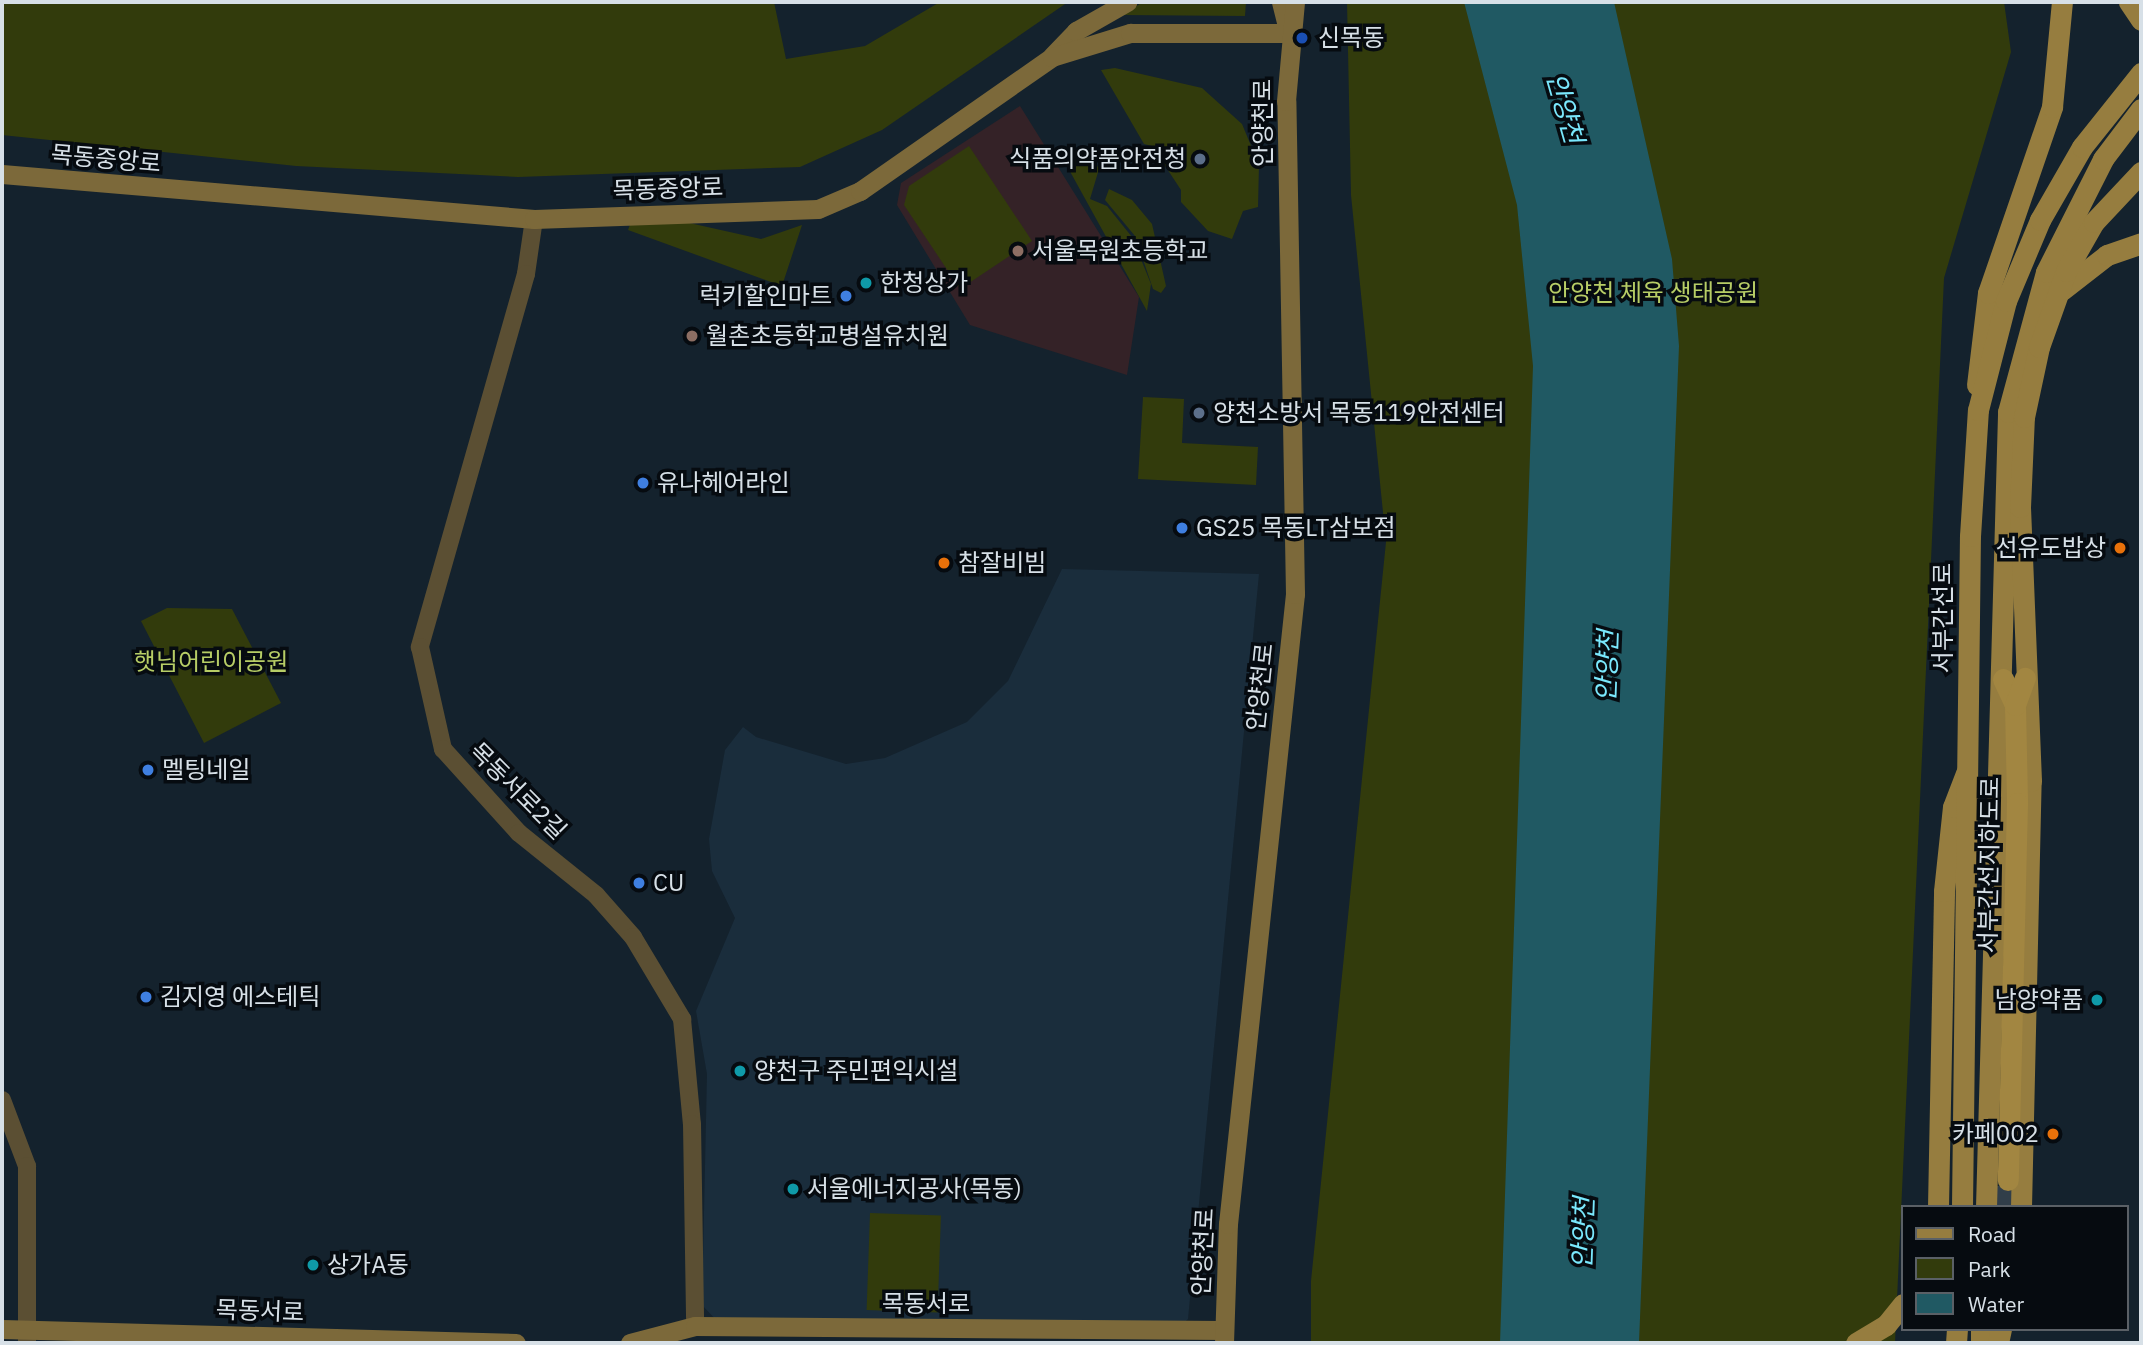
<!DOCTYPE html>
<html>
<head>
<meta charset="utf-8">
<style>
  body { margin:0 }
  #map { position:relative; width:2143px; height:1345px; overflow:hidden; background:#14222d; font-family:"IBM Plex Sans","Noto Sans KR",sans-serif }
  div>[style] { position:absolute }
  .built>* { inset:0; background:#1a2d3c }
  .education>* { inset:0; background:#342227 }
  .green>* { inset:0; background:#323b0c; transform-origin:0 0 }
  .water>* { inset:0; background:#205963 }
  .trunk-tunnel>* { height:21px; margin-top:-10.5px; transform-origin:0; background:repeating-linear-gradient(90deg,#313e49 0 21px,transparent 0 31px) }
  .tertiary>* { height:18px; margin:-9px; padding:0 9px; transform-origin:9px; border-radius:9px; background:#5b4f33 }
  .secondary>* { height:19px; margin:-9.5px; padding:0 9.5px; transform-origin:9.5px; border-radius:9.5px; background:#7c693a }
  .primary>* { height:21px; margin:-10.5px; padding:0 10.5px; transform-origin:10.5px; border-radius:10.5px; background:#967d3f }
  .trunk>* { height:21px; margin:-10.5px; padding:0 10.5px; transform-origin:10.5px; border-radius:10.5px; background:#a28641 }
  .primary-bridge>* { height:21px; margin:-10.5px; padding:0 10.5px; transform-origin:10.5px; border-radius:10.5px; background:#967d3f }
  .dots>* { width:19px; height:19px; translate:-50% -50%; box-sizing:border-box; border:4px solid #060b10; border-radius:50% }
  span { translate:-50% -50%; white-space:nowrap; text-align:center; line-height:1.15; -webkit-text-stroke:7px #060b10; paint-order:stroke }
  .poi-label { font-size:24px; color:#d7e0e7 }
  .left { translate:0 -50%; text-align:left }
  .right { translate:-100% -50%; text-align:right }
  .street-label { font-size:24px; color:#d7e0e7 }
  .park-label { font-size:24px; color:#b7cd66 }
  .water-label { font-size:26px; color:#7ae8fd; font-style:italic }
  .frame { position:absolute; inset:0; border:4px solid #d7e0e7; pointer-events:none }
  .legend { position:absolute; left:1901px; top:1205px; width:228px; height:126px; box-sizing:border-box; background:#060b10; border:2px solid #5a6066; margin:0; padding:9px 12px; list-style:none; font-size:21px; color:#d7e0e7 }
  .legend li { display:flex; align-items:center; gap:14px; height:35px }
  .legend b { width:35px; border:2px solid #5a6066 }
</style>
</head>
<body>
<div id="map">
  <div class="built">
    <div style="clip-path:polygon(1062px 569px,1259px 574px,1188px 1319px,1172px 1334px,717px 1321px,702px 1305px,707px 1074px,696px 1011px,735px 918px,712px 871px,709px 839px,725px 750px,743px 727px,756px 737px,846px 764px,885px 758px,967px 722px,1008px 681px)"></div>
  </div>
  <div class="education">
    <div style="clip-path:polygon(1020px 106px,1139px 297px,1127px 375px,970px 325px,897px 205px,901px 183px)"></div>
  </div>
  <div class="green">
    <div style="clip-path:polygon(2px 2px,774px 2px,786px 59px,865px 46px,940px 2px,1068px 2px,882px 130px,800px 167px,518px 177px,296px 166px,2px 135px)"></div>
    <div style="clip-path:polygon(1143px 2px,1246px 2px,1245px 16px,1122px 15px)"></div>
    <div style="clip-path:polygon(1347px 2px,2004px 2px,2011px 52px,1944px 278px,1895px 1343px,1311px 1343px,1311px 1281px,1386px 542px,1351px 195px)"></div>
    <div style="clip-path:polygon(1115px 68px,1202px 88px,1242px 124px,1259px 165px,1258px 207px,1243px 211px,1232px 239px,1208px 231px,1181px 202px,1181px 190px,1152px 146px,1144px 144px,1101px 70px)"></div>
    <div style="clip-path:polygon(969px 146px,1032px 241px,960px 289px,904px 205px,909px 186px)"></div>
    <div style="clip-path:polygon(1087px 148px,1099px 169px,1090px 199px,1107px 206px,1132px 237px,1151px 284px,1147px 311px,1067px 166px)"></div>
    <div style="clip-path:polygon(1109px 189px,1132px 200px,1152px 224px,1166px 286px,1161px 293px,1153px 289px,1135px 236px,1105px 200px)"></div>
    <div style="clip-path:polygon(632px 219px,685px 222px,761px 239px,802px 225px,782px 286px,628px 230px)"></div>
    <div style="clip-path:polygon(1143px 397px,1184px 399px,1182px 443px,1258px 447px,1256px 485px,1138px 479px)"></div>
    <div style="clip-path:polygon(167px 608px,232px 609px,281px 703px,204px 743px,141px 621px)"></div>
    <div style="left:870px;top:1213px;width:71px;height:97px;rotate:2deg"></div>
  </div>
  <div class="water">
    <div style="clip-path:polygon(1464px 2px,1614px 2px,1672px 259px,1679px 346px,1639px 1343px,1500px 1343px,1533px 366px,1517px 205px)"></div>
  </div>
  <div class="trunk-tunnel">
    <div style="left:2006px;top:1207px;width:27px;rotate:-86deg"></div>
  </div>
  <div class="tertiary">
    <div style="left:534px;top:219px;width:56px;rotate:98.3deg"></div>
    <div style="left:526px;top:274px;width:388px;rotate:105.9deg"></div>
    <div style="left:420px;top:647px;width:105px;rotate:77.3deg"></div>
    <div style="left:443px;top:749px;width:113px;rotate:47.9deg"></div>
    <div style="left:519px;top:833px;width:99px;rotate:38.8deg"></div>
    <div style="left:596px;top:895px;width:56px;rotate:48.6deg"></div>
    <div style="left:633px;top:937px;width:96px;rotate:59.1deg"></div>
    <div style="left:682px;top:1019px;width:105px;rotate:84.6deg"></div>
    <div style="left:692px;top:1124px;width:202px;rotate:89.1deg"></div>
    <div style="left:2px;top:1100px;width:71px;rotate:69.3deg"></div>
    <div style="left:27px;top:1166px;width:177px;rotate:90deg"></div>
  </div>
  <div class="secondary">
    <div style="left:1281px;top:2px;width:32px;rotate:76deg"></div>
    <div style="left:1052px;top:56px;width:35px;rotate:-46deg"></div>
    <div style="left:1076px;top:31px;width:59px;rotate:-29.6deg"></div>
    <div style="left:2px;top:174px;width:534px;rotate:4.83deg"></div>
    <div style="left:534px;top:219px;width:284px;rotate:-2deg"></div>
    <div style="left:818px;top:209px;width:46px;rotate:-23.2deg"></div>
    <div style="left:860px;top:191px;width:234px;rotate:-34.9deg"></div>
    <div style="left:1052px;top:57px;width:82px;rotate:-17.1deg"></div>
    <div style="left:1130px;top:33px;width:159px"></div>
    <div style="left:2px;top:1329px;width:514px;rotate:1.56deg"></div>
    <div style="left:630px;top:1343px;width:67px;rotate:-14.7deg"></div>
    <div style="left:695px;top:1326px;width:529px;rotate:0.43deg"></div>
    <div style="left:1224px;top:1343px;width:119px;rotate:-88.1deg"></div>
    <div style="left:1228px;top:1224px;width:634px;rotate:-83.93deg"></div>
    <div style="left:1295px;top:594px;width:493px;rotate:-91deg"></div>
    <div style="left:1286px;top:101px;width:99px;rotate:-84.8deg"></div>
  </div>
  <div class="primary">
    <div style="left:2129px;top:2px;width:22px;rotate:56deg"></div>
    <div style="left:2062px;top:290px;width:57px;rotate:-37.9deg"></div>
    <div style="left:2107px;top:255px;width:36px;rotate:-19deg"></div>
    <div style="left:1977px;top:385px;width:93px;rotate:-83.2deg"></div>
    <div style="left:1988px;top:293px;width:197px;rotate:-71deg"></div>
    <div style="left:2052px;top:107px;width:105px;rotate:-84.6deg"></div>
    <div style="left:1938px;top:1207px;width:316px;rotate:-88.9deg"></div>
    <div style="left:1944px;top:891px;width:84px;rotate:-83.9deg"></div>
    <div style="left:1953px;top:807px;width:36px;rotate:-69deg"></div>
    <div style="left:1962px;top:1207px;width:671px;rotate:-89.32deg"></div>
    <div style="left:1970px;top:536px;width:126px;rotate:-86.4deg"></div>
    <div style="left:1978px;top:410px;width:113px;rotate:-75.6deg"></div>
    <div style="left:2006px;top:301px;width:88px;rotate:-67.2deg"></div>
    <div style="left:2040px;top:220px;width:84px;rotate:-60.1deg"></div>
    <div style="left:2082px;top:147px;width:95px;rotate:-51.4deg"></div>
    <div style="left:1986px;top:1207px;width:795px;rotate:-88.41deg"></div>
    <div style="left:2008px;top:412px;width:145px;rotate:-74.8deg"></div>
    <div style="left:2046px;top:272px;width:127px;rotate:-63.2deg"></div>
    <div style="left:2103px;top:159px;width:63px;rotate:-52.8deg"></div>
    <div style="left:2021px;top:1207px;width:426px;rotate:-88.7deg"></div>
    <div style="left:2031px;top:781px;width:274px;rotate:-92.3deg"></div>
    <div style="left:2020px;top:507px;width:90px;rotate:-87.5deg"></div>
    <div style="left:2024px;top:417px;width:72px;rotate:-77.9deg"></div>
    <div style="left:2039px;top:347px;width:81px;rotate:-70.4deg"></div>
    <div style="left:2066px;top:271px;width:56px;rotate:-60.3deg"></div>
    <div style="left:2094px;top:222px;width:69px;rotate:-46.8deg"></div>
    <div style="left:1956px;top:1343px;width:14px;rotate:-86deg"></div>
    <div style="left:1981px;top:1343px;width:14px;rotate:-90deg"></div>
    <div style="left:1998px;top:1343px;width:14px;rotate:-78deg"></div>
  </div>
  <div class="trunk">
    <div style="left:2003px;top:679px;width:29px;rotate:65deg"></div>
    <div style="left:2015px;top:705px;width:98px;rotate:88.8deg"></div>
    <div style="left:2017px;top:803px;width:377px;rotate:91.4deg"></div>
    <div style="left:2015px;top:705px;width:29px;rotate:-70deg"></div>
  </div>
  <div class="primary-bridge">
    <div style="left:1856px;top:1343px;width:35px;rotate:-31deg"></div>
    <div style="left:1886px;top:1325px;width:27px;rotate:-51deg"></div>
  </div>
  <div class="dots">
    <div style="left:1302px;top:38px;background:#1a4fb4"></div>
    <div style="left:1200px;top:159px;background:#5c6f8a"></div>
    <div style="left:1018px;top:251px;background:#8d6e63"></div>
    <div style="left:866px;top:283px;background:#0f9aa8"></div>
    <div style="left:846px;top:296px;background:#3f7fe0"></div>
    <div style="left:692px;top:336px;background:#8d6e63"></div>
    <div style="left:1199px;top:413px;background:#5c6f8a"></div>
    <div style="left:643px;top:483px;background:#3f7fe0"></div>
    <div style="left:1182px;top:528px;background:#3f7fe0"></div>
    <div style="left:2120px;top:548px;background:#e8710a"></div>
    <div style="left:944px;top:563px;background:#e8710a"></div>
    <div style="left:148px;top:770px;background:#3f7fe0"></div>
    <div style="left:639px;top:883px;background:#3f7fe0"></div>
    <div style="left:146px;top:997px;background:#3f7fe0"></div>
    <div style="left:2097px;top:1000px;background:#0f9aa8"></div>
    <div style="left:740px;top:1071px;background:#0f9aa8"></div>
    <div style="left:2053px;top:1134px;background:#e8710a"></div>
    <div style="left:793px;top:1189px;background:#0f9aa8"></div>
    <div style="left:313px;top:1265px;background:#0f9aa8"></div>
  </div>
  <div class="poi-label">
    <span class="left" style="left:1318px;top:38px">신목동</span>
    <span class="right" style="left:1186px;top:159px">식품의약품안전청</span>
    <span class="left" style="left:1032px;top:251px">서울목원초등학교</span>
    <span class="left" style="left:880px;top:283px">한청상가</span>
    <span class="right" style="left:832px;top:296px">럭키할인마트</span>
    <span class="left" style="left:706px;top:336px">월촌초등학교병설유치원</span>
    <span class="left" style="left:1213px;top:413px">양천소방서 목동119안전센터</span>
    <span class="left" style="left:657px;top:483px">유나헤어라인</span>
    <span class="left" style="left:1196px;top:528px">GS25 목동LT삼보점</span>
    <span class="right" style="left:2106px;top:548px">선유도밥상</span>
    <span class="left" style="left:958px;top:563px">참잘비빔</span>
    <span class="left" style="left:162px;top:770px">멜팅네일</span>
    <span class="left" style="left:653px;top:883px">CU</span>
    <span class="left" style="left:160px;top:997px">김지영 에스테틱</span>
    <span class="right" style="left:2083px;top:1000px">남양약품</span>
    <span class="left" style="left:754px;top:1071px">양천구 주민편익시설</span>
    <span class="right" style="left:2039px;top:1134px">카페002</span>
    <span class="left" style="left:807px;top:1189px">서울에너지공사(목동)</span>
    <span class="left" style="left:327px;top:1265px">상가A동</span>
  </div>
  <div class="street-label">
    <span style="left:1263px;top:123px;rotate:-90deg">안양천로</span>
    <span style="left:106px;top:159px;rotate:5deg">목동중앙로</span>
    <span style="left:668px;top:189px;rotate:-2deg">목동중앙로</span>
    <span style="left:1943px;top:618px;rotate:-90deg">서부간선로</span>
    <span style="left:1260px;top:687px;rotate:-84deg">안양천로</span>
    <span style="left:518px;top:791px;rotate:45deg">목동서로2길</span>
    <span style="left:1989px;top:865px;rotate:-89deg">서부간선지하도로</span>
    <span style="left:1203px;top:1252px;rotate:-87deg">안양천로</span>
    <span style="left:926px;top:1304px">목동서로</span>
    <span style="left:260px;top:1311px;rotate:2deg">목동서로</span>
  </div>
  <div class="park-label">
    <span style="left:1653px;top:293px">안양천 체육 생태공원</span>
    <span style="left:211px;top:662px">햇님어린이공원</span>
  </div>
  <div class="water-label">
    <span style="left:1565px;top:108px;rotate:74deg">안양천</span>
    <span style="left:1607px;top:666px;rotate:-88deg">안양천</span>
    <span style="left:1583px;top:1233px;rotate:-88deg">안양천</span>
  </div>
  <div class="frame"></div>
  <ul class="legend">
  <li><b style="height:9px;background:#967d3f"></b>Road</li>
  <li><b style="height:19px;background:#323b0c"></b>Park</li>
  <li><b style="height:19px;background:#205963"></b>Water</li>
  </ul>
</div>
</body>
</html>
